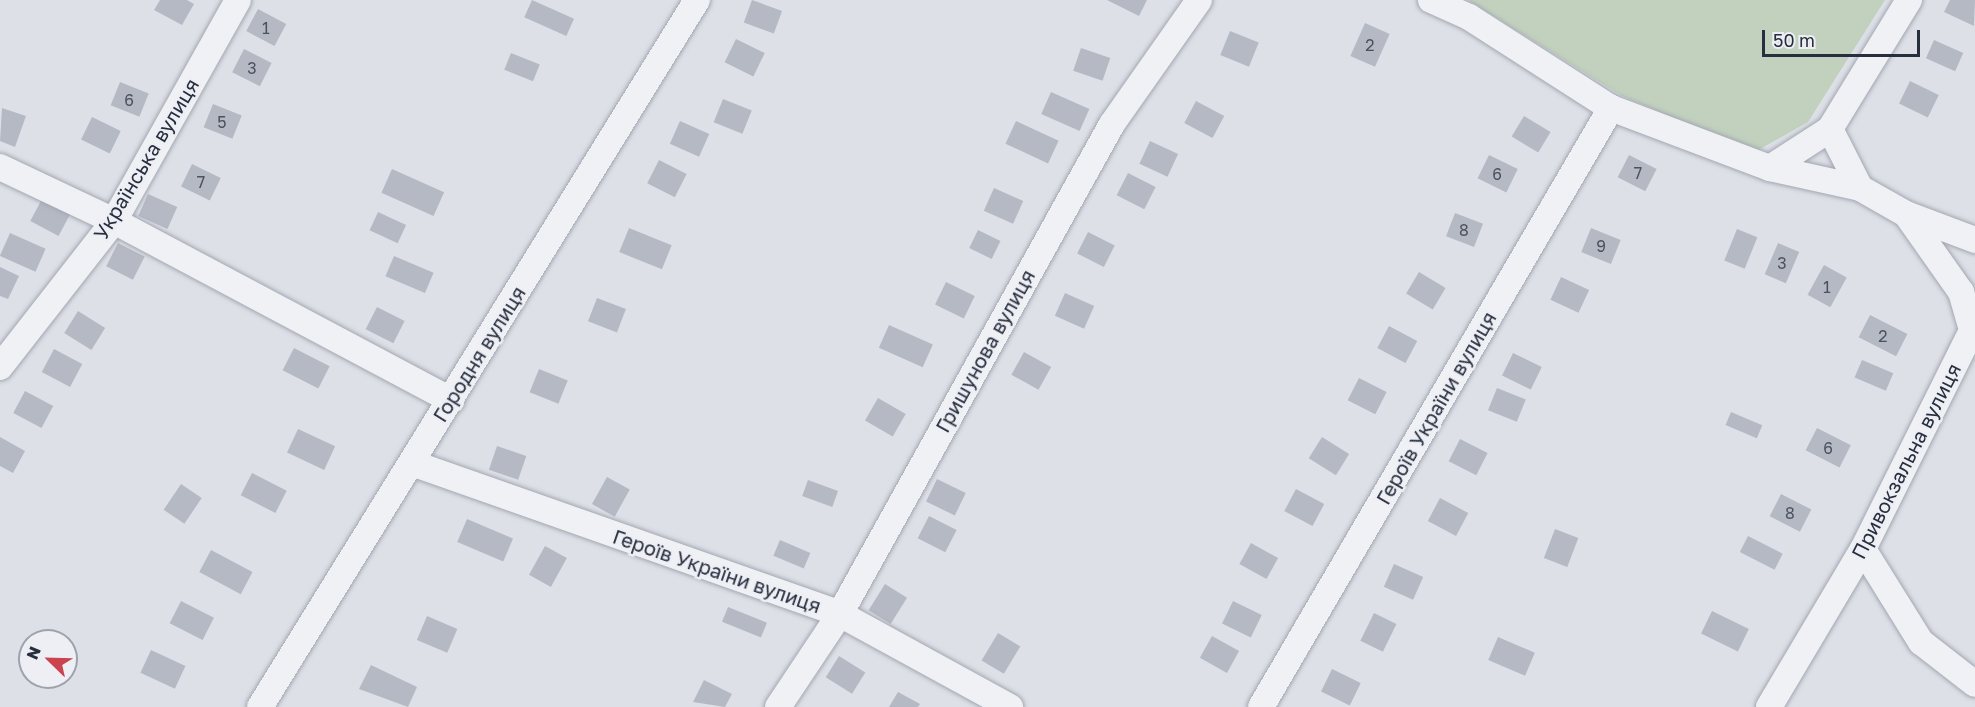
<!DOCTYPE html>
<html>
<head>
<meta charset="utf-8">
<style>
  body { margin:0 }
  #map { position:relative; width:1975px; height:707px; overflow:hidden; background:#dde0e7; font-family:"Golos Text",sans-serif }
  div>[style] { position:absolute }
  .green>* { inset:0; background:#c2d1be }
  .building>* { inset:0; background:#b5b9c4; transform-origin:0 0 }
  .roads { filter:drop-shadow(0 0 2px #a3a7b1) drop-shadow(0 0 2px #a3a7b1) }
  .minor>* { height:26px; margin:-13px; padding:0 13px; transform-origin:13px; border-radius:13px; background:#f0f1f5 }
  span { translate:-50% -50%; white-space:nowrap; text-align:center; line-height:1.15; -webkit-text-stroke:5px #edeff5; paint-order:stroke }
  .number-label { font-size:16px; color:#4a515f }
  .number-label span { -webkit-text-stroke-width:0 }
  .street-label { font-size:20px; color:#272e3d }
  .north { position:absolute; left:18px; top:629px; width:60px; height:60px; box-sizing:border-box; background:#edeff5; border:2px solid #9ea2ab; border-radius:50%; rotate:293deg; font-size:16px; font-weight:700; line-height:24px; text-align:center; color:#272e3d }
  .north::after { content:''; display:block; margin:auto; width:21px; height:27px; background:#cb434f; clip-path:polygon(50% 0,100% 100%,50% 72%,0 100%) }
  .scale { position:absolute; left:1762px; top:30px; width:158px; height:27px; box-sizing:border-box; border:3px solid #272e3d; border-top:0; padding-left:8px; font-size:18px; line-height:21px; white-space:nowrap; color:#272e3d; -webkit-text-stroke:4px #edeff5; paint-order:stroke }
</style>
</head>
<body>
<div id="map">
  <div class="green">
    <div style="clip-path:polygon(1468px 0,1885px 0,1808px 122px,1755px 152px,1622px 96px)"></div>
  </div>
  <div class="building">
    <div style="clip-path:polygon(160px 0,187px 0,194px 4px,182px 25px,154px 10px)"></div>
    <div style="left:532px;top:0;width:46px;height:19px;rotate:24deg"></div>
    <div style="left:752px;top:0;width:32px;height:24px;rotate:20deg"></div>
    <div style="clip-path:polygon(1107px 0,1147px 0,1139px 16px)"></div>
    <div style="clip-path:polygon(1950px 0,1975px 0,1974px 26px,1944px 12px)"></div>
    <div style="left:258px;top:9px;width:32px;height:25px;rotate:28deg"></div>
    <div style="left:1365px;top:23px;width:27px;height:36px;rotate:24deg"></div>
    <div style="left:1230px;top:31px;width:31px;height:26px;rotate:22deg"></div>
    <div style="left:736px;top:39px;width:32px;height:26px;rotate:26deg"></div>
    <div style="left:1934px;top:40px;width:32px;height:20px;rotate:24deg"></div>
    <div style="left:1081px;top:48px;width:31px;height:24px;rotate:19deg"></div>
    <div style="left:244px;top:49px;width:31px;height:26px;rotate:27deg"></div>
    <div style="left:511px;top:53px;width:31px;height:18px;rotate:22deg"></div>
    <div style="left:1910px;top:81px;width:32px;height:25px;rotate:26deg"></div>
    <div style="left:120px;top:82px;width:31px;height:25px;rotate:22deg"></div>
    <div style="left:1051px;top:92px;width:42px;height:24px;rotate:24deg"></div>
    <div style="left:723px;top:99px;width:31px;height:25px;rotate:22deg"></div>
    <div style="left:1196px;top:101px;width:32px;height:25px;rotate:28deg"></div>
    <div style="left:213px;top:104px;width:31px;height:25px;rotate:22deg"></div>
    <div style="clip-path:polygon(2px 108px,26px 116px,15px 147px,0 141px)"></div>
    <div style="left:1524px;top:116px;width:31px;height:24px;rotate:31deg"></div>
    <div style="left:92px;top:117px;width:32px;height:25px;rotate:26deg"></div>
    <div style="left:680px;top:121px;width:32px;height:25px;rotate:24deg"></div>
    <div style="left:1016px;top:121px;width:47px;height:25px;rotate:25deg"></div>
    <div style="left:1150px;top:141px;width:31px;height:25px;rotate:25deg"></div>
    <div style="left:1489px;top:155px;width:32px;height:26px;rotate:26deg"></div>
    <div style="left:1629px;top:155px;width:31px;height:25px;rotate:27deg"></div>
    <div style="left:659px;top:160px;width:31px;height:26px;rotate:27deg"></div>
    <div style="left:192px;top:164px;width:32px;height:25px;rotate:26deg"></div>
    <div style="left:392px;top:169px;width:57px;height:26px;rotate:24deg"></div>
    <div style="left:1128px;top:173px;width:31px;height:25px;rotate:27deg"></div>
    <div style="left:994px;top:188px;width:32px;height:25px;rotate:24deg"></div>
    <div style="left:148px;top:194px;width:32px;height:24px;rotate:24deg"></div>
    <div style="left:42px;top:199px;width:32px;height:25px;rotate:28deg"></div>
    <div style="left:378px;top:212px;width:31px;height:20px;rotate:25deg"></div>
    <div style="left:1455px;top:213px;width:30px;height:25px;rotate:21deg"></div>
    <div style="left:629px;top:228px;width:46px;height:26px;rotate:22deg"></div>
    <div style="left:1591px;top:228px;width:32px;height:26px;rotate:22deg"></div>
    <div style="left:1737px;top:229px;width:22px;height:34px;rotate:22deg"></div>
    <div style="left:978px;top:230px;width:25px;height:20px;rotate:26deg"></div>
    <div style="left:1088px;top:232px;width:30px;height:24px;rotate:27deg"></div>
    <div style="left:10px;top:233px;width:39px;height:25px;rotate:24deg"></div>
    <div style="left:118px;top:243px;width:30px;height:26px;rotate:27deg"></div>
    <div style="left:1778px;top:243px;width:23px;height:34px;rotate:23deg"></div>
    <div style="left:394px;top:256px;width:43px;height:22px;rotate:23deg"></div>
    <div style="left:1824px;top:265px;width:26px;height:34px;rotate:29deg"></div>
    <div style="clip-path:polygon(0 267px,19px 276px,8px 299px,0 296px)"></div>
    <div style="left:1419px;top:272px;width:31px;height:25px;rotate:31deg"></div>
    <div style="left:1561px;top:277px;width:31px;height:25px;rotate:25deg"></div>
    <div style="left:946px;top:282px;width:32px;height:25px;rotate:26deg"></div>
    <div style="left:1065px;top:293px;width:32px;height:25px;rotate:24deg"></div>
    <div style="left:597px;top:298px;width:31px;height:25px;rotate:21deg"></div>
    <div style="left:377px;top:307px;width:31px;height:25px;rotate:27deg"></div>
    <div style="left:78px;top:311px;width:32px;height:26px;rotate:32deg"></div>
    <div style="left:1870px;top:315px;width:42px;height:25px;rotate:27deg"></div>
    <div style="left:889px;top:325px;width:48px;height:25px;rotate:24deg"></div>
    <div style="left:1389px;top:326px;width:32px;height:25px;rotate:28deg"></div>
    <div style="left:294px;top:348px;width:40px;height:25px;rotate:27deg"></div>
    <div style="left:54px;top:349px;width:32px;height:26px;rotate:28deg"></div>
    <div style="left:1024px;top:352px;width:31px;height:26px;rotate:29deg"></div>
    <div style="left:1513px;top:353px;width:32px;height:25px;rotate:26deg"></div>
    <div style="left:1862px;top:360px;width:34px;height:19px;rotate:23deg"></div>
    <div style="left:539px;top:369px;width:31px;height:25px;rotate:22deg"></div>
    <div style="left:1359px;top:378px;width:31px;height:25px;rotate:27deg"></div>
    <div style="left:1497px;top:388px;width:31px;height:24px;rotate:22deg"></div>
    <div style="left:25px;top:391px;width:32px;height:25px;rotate:28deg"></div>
    <div style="left:878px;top:398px;width:32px;height:26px;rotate:30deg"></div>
    <div style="left:1731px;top:412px;width:34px;height:14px;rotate:23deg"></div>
    <div style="left:1817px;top:428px;width:38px;height:25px;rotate:27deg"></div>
    <div style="left:298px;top:429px;width:41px;height:26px;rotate:25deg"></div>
    <div style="clip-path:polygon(0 437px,25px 451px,13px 473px,0 466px)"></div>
    <div style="left:1322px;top:437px;width:32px;height:25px;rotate:32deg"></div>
    <div style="left:1460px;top:439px;width:31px;height:25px;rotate:27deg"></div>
    <div style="left:497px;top:446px;width:31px;height:25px;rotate:19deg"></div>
    <div style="left:252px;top:473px;width:39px;height:25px;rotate:27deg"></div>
    <div style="left:607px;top:477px;width:26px;height:31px;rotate:29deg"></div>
    <div style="left:937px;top:479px;width:32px;height:25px;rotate:26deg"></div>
    <div style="left:808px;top:480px;width:32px;height:17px;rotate:20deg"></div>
    <div style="left:181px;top:484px;width:25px;height:31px;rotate:34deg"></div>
    <div style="left:1296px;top:489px;width:32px;height:25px;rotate:28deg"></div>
    <div style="left:1781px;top:494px;width:34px;height:25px;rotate:27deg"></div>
    <div style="left:1440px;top:498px;width:32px;height:26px;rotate:28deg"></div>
    <div style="left:929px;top:516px;width:31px;height:25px;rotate:27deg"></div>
    <div style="left:467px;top:519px;width:50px;height:25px;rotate:23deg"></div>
    <div style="left:1555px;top:529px;width:25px;height:31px;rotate:21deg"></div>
    <div style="left:1748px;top:536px;width:39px;height:18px;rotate:27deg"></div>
    <div style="left:780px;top:540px;width:33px;height:17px;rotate:23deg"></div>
    <div style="left:1251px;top:543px;width:31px;height:24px;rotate:29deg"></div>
    <div style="left:545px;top:546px;width:25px;height:33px;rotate:29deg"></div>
    <div style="left:211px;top:550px;width:47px;height:25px;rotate:28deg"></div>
    <div style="left:1394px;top:564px;width:32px;height:25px;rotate:24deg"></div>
    <div style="left:885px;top:584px;width:26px;height:31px;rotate:32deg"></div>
    <div style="left:181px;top:601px;width:37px;height:25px;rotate:27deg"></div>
    <div style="left:1233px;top:601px;width:32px;height:25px;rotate:26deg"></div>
    <div style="left:728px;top:607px;width:42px;height:16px;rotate:22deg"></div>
    <div style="left:1712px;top:611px;width:41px;height:25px;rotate:26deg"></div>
    <div style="left:1374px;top:613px;width:25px;height:31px;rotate:26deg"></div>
    <div style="left:427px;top:616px;width:33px;height:26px;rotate:23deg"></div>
    <div style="left:998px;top:633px;width:26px;height:32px;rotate:31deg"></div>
    <div style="left:1212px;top:636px;width:31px;height:25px;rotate:29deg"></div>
    <div style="left:1498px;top:637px;width:40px;height:25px;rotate:23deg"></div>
    <div style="left:151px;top:650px;width:38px;height:25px;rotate:25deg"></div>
    <div style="left:839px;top:656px;width:31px;height:25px;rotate:32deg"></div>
    <div style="clip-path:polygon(371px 665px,417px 687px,408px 707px,359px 689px)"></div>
    <div style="left:1332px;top:669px;width:32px;height:25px;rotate:26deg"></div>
    <div style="clip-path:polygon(704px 680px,732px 694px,725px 707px,693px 702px)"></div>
    <div style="clip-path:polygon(898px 692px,920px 704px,918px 707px,889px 707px)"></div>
  </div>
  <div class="roads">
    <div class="minor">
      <div style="left:1431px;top:0;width:42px;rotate:24.1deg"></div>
      <div style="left:1469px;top:17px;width:169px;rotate:32.7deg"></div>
      <div style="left:1611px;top:108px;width:170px;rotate:20.7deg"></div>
      <div style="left:1770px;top:168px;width:92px;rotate:12.5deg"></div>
      <div style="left:1909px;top:0;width:151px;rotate:121.5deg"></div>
      <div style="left:1830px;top:129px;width:66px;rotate:63deg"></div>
      <div style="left:1860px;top:188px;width:53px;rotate:29.5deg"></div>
      <div style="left:1906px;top:214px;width:74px;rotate:20.6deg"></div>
      <div style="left:0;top:167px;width:126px;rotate:25.3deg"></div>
      <div style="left:114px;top:221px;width:382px;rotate:28deg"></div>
      <div style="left:1770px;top:168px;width:72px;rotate:-33deg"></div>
      <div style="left:0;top:367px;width:185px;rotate:-52deg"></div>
      <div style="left:114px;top:221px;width:253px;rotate:-60.7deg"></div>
      <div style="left:412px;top:463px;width:454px;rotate:19.4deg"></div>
      <div style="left:840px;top:614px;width:194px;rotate:28.7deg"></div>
      <div style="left:1863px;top:549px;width:110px;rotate:58.1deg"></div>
      <div style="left:1921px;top:642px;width:68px;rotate:37.9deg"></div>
      <div style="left:260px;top:707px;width:831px;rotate:-58.28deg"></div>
      <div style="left:778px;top:707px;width:112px;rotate:-56.3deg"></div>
      <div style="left:840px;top:614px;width:560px;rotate:-60.97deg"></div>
      <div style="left:1112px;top:124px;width:151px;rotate:-54.9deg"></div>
      <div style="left:1261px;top:707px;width:694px;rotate:-59.7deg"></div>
      <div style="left:1769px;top:707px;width:184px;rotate:-59.3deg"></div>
      <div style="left:1863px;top:549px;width:245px;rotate:-63.5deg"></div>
      <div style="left:1972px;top:330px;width:40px;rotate:-106deg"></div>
      <div style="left:1961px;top:292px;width:95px;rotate:-125.2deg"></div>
    </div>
  </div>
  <div class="number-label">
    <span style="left:266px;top:28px">1</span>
    <span style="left:1370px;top:45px">2</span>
    <span style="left:252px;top:68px">3</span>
    <span style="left:129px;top:100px">6</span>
    <span style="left:222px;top:122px">5</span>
    <span style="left:1638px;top:173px">7</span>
    <span style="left:1497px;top:174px">6</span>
    <span style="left:201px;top:182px">7</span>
    <span style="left:1464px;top:230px">8</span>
    <span style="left:1601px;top:246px">9</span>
    <span style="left:1782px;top:263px">3</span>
    <span style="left:1827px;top:287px">1</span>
    <span style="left:1883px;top:336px">2</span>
    <span style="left:1828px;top:448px">6</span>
    <span style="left:1790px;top:513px">8</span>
  </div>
  <div class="street-label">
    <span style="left:146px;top:159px;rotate:-59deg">Українська вулиця</span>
    <span style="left:985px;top:351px;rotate:-61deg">Гришунова вулиця</span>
    <span style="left:479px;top:354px;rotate:-58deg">Городня вулиця</span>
    <span style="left:1436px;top:408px;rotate:-60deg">Героїв України вулиця</span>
    <span style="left:1906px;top:461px;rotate:-63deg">Привокзальна вулиця</span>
    <span style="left:717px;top:571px;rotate:19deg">Героїв України вулиця</span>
  </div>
  <div class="north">N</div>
  <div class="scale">50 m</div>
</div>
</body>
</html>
